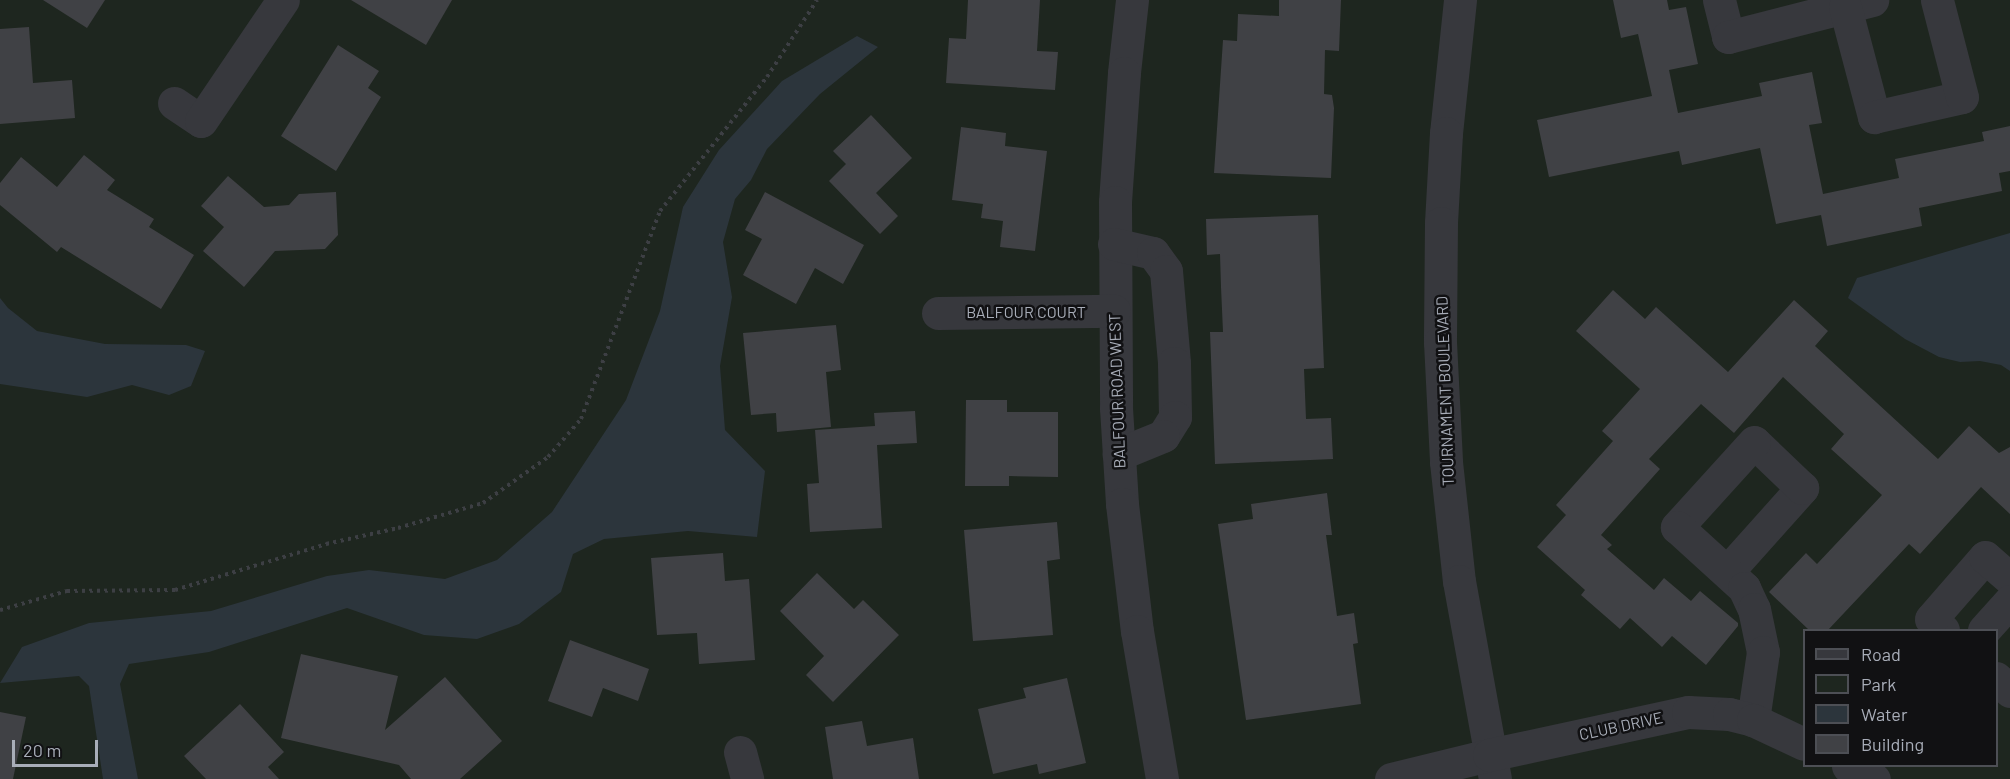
<!DOCTYPE html>
<html>
<head>
<meta charset="utf-8">
<style>
  body { margin:0 }
  #map { position:relative; width:2010px; height:779px; overflow:hidden; background:#161618; font-family:Barlow,sans-serif }
  div>[style] { position:absolute }
  .green>* { inset:0; background:#1e261f }
  .water>* { inset:0; background:#2c353c }
  .building>* { inset:0; background:#404145 }
  .path>* { height:4px; margin-top:-2px; transform-origin:0; background:repeating-linear-gradient(90deg,#3d3f44 0 3px,transparent 0 7.5px) }
  .minor>* { height:33px; margin:-16.5px; padding:0 16.5px; transform-origin:16.5px; border-radius:16.5px; background:#37383d }
  span { translate:-50% -50%; white-space:nowrap; text-align:center; line-height:1.15; -webkit-text-stroke:5px #111113; paint-order:stroke }
  .street-label { font-size:16px; color:#a8adb8 }
  .legend { position:absolute; left:1803px; top:629px; width:195px; height:138px; box-sizing:border-box; background:#111113; border:2px solid #4d4f55; margin:0; padding:8px 10px; list-style:none; font-size:18px; color:#a8adb8 }
  .legend li { display:flex; align-items:center; gap:12px; height:30px }
  .legend b { width:30px; border:2px solid #4d4f55 }
  .scale { position:absolute; left:12px; top:740px; width:86px; height:27px; box-sizing:border-box; border:3px solid #a8adb8; border-top:0; padding-left:8px; font-size:18px; line-height:21px; white-space:nowrap; color:#a8adb8; -webkit-text-stroke:4px #111113; paint-order:stroke }
</style>
</head>
<body>
<div id="map">
  <div class="green">
    <div style="clip-path:polygon(evenodd,0 0,2010px 0,2010px 779px,0 779px,0 0,1804px 630px,1996px 630px,1996px 766px,1804px 766px,1804px 630px)"></div>
  </div>
  <div class="water">
    <div style="clip-path:polygon(857px 36px,878px 47px,820px 94px,767px 149px,751px 180px,735px 199px,723px 242px,732px 297px,720px 366px,725px 430px,765px 471px,757px 537px,688px 531px,604px 539px,573px 554px,561px 592px,519px 624px,477px 639px,424px 635px,347px 608px,209px 652px,129px 664px,120px 684px,138px 779px,103px 779px,89px 686px,79px 676px,0 683px,22px 647px,89px 623px,211px 611px,327px 576px,369px 570px,445px 579px,497px 560px,552px 512px,626px 400px,660px 311px,683px 207px,719px 150px,782px 81px)"></div>
    <div style="clip-path:polygon(2010px 233px,2010px 371px,2001px 365px,1980px 361px,1960px 362px,1939px 357px,1905px 339px,1848px 298px,1857px 278px)"></div>
    <div style="clip-path:polygon(0 298px,8px 308px,37px 331px,105px 344px,186px 345px,205px 351px,191px 386px,169px 395px,132px 385px,87px 397px,0 384px)"></div>
  </div>
  <div class="building">
    <div style="clip-path:polygon(43px 0,105px 0,87px 28px)"></div>
    <div style="clip-path:polygon(351px 0,452px 0,426px 45px)"></div>
    <div style="clip-path:polygon(968px 0,1040px 0,1037px 51px,1058px 52px,1055px 90px,946px 83px,949px 38px,966px 39px)"></div>
    <div style="clip-path:polygon(1279px 0,1341px 0,1339px 51px,1325px 50px,1324px 94px,1332px 95px,1334px 108px,1331px 178px,1214px 173px,1223px 40px,1237px 41px,1238px 14px,1279px 16px)"></div>
    <div style="clip-path:polygon(1613px 0,1667px 0,1669px 10px,1686px 7px,1698px 64px,1669px 70px,1678px 113px,1762px 96px,1759px 83px,1812px 72px,1822px 123px,1809px 125px,1823px 194px,1899px 178px,1895px 159px,1984px 141px,1982px 132px,2010px 126px,2010px 171px,1999px 173px,2002px 191px,1919px 208px,1922px 226px,1827px 246px,1821px 215px,1776px 224px,1760px 148px,1682px 165px,1679px 151px,1549px 177px,1537px 120px,1652px 96px,1638px 34px,1621px 38px)"></div>
    <div style="clip-path:polygon(29px 27px,33px 83px,72px 80px,75px 118px,0 124px,0 29px)"></div>
    <div style="clip-path:polygon(338px 45px,379px 71px,368px 88px,381px 97px,336px 171px,281px 136px)"></div>
    <div style="clip-path:polygon(871px 115px,912px 158px,876px 193px,898px 216px,880px 234px,829px 181px,846px 164px,833px 151px)"></div>
    <div style="clip-path:polygon(961px 127px,1006px 133px,1005px 146px,1047px 151px,1035px 251px,1000px 247px,1003px 221px,981px 218px,983px 204px,952px 200px)"></div>
    <div style="clip-path:polygon(84px 155px,115px 180px,107px 190px,154px 219px,149px 227px,194px 255px,161px 309px,61px 247px,57px 252px,0 205px,0 183px,21px 157px,57px 187px)"></div>
    <div style="clip-path:polygon(228px 176px,264px 207px,289px 205px,299px 194px,336px 192px,338px 235px,325px 249px,275px 251px,244px 287px,203px 251px,224px 227px,201px 206px)"></div>
    <div style="clip-path:polygon(765px 192px,864px 245px,843px 284px,815px 268px,796px 304px,743px 275px,762px 239px,745px 230px)"></div>
    <div style="clip-path:polygon(1318px 215px,1324px 368px,1304px 369px,1306px 419px,1331px 418px,1333px 459px,1215px 464px,1210px 332px,1223px 332px,1221px 287px,1220px 254px,1207px 255px,1206px 219px)"></div>
    <div style="clip-path:polygon(1613px 290px,1645px 319px,1656px 307px,1728px 372px,1794px 300px,1828px 331px,1815px 346px,1938px 459px,1969px 426px,1999px 453px,2010px 447px,2010px 514px,1981px 487px,1920px 554px,1909px 544px,1828px 630px,1809px 630px,1769px 592px,1806px 553px,1817px 564px,1882px 495px,1831px 449px,1844px 434px,1783px 377px,1734px 433px,1701px 404px,1649px 459px,1660px 469px,1601px 535px,1612px 545px,1607px 549px,1654px 590px,1664px 578px,1691px 601px,1700px 591px,1738px 623px,1738px 626px,1706px 665px,1672px 636px,1662px 647px,1630px 618px,1620px 629px,1581px 595px,1585px 590px,1537px 547px,1566px 515px,1556px 505px,1613px 441px,1602px 431px,1640px 389px,1576px 331px)"></div>
    <div style="clip-path:polygon(836px 325px,841px 370px,826px 372px,831px 427px,777px 432px,776px 413px,751px 415px,743px 333px)"></div>
    <div style="clip-path:polygon(966px 400px,1007px 400px,1007px 412px,1058px 412px,1058px 477px,1009px 476px,1009px 486px,965px 486px)"></div>
    <div style="clip-path:polygon(915px 411px,917px 443px,877px 445px,882px 528px,810px 532px,807px 484px,819px 483px,815px 430px,875px 426px,874px 413px)"></div>
    <div style="clip-path:polygon(1327px 493px,1332px 535px,1326px 535px,1337px 616px,1354px 613px,1358px 643px,1353px 644px,1361px 704px,1246px 720px,1218px 524px,1253px 519px,1251px 504px)"></div>
    <div style="clip-path:polygon(1057px 522px,1060px 559px,1047px 561px,1053px 635px,973px 641px,964px 530px)"></div>
    <div style="clip-path:polygon(723px 553px,725px 581px,749px 579px,755px 660px,699px 664px,697px 633px,657px 635px,651px 558px)"></div>
    <div style="clip-path:polygon(817px 573px,854px 609px,863px 600px,899px 635px,833px 702px,806px 675px,824px 656px,780px 611px)"></div>
    <div style="clip-path:polygon(570px 640px,649px 669px,638px 701px,603px 688px,592px 717px,548px 701px)"></div>
    <div style="clip-path:polygon(301px 654px,398px 676px,385px 730px,445px 677px,502px 741px,460px 779px,411px 779px,399px 765px,281px 738px)"></div>
    <div style="clip-path:polygon(1067px 678px,1086px 763px,1039px 774px,1037px 764px,993px 774px,978px 709px,1026px 698px,1023px 688px)"></div>
    <div style="clip-path:polygon(240px 704px,284px 752px,268px 767px,279px 779px,206px 779px,184px 756px)"></div>
    <div style="clip-path:polygon(0 712px,26px 717px,13px 779px,0 779px)"></div>
    <div style="clip-path:polygon(862px 721px,867px 746px,913px 738px,919px 779px,833px 779px,825px 727px)"></div>
  </div>
  <div class="path">
    <div style="left:0;top:610px;width:70px;rotate:-15.8deg"></div>
    <div style="left:67px;top:591px;width:108px;rotate:-0.5deg"></div>
    <div style="left:175px;top:590px;width:158px;rotate:-16.9deg"></div>
    <div style="left:326px;top:544px;width:74px;rotate:-12.5deg"></div>
    <div style="left:398px;top:528px;width:89px;rotate:-16.4deg"></div>
    <div style="left:483px;top:503px;width:80px;rotate:-35.3deg"></div>
    <div style="left:548px;top:457px;width:50px;rotate:-49deg"></div>
    <div style="left:581px;top:419px;width:222px;rotate:-69.2deg"></div>
    <div style="left:660px;top:211px;width:171px;rotate:-51.4deg"></div>
    <div style="left:767px;top:77px;width:92px;rotate:-57deg"></div>
  </div>
  <div class="minor">
    <div style="left:1132px;top:0;width:73px;rotate:96.3deg"></div>
    <div style="left:1124px;top:73px;width:129px;rotate:94deg"></div>
    <div style="left:1115px;top:202px;width:206px;rotate:89.7deg"></div>
    <div style="left:1116px;top:408px;width:96px;rotate:86.4deg"></div>
    <div style="left:1122px;top:504px;width:128px;rotate:83.3deg"></div>
    <div style="left:1137px;top:631px;width:150px;rotate:80.4deg"></div>
    <div style="left:1460px;top:0;width:134px;rotate:96deg"></div>
    <div style="left:1446px;top:133px;width:90px;rotate:93.2deg"></div>
    <div style="left:1441px;top:223px;width:119px;rotate:90.5deg"></div>
    <div style="left:1440px;top:342px;width:120px;rotate:87.1deg"></div>
    <div style="left:1446px;top:462px;width:120px;rotate:83.8deg"></div>
    <div style="left:1459px;top:581px;width:201px;rotate:79.7deg"></div>
    <div style="left:1719px;top:0;width:38px;rotate:76deg"></div>
    <div style="left:1728px;top:37px;width:149px;rotate:-14.4deg"></div>
    <div style="left:1845px;top:7px;width:114px;rotate:75.2deg"></div>
    <div style="left:1874px;top:117px;width:90px;rotate:-12.8deg"></div>
    <div style="left:1962px;top:97px;width:100px;rotate:-104.5deg"></div>
    <div style="left:174px;top:103px;width:32px;rotate:34deg"></div>
    <div style="left:201px;top:121px;width:146px;rotate:-55.9deg"></div>
    <div style="left:1114px;top:244px;width:40px;rotate:13deg"></div>
    <div style="left:1153px;top:253px;width:22px;rotate:54deg"></div>
    <div style="left:1166px;top:271px;width:92px;rotate:85deg"></div>
    <div style="left:1174px;top:363px;width:54px;rotate:88.9deg"></div>
    <div style="left:1175px;top:417px;width:22px;rotate:122deg"></div>
    <div style="left:1163px;top:436px;width:48px;rotate:157.8deg"></div>
    <div style="left:938px;top:313px;width:176px;rotate:-0.7deg"></div>
    <div style="left:1727px;top:572px;width:113px;rotate:-48.2deg"></div>
    <div style="left:1802px;top:488px;width:66px;rotate:-136.2deg"></div>
    <div style="left:1754px;top:442px;width:115px;rotate:132.2deg"></div>
    <div style="left:1677px;top:527px;width:91px;rotate:42.3deg"></div>
    <div style="left:1744px;top:588px;width:23px;rotate:65deg"></div>
    <div style="left:1754px;top:609px;width:44px;rotate:78.2deg"></div>
    <div style="left:1763px;top:652px;width:69px;rotate:98.4deg"></div>
    <div style="left:1943px;top:630px;width:16px;rotate:-137deg"></div>
    <div style="left:1931px;top:619px;width:82px;rotate:-48.9deg"></div>
    <div style="left:1985px;top:557px;width:33px;rotate:41deg"></div>
    <div style="left:1984px;top:630px;width:39px;rotate:-48deg"></div>
    <div style="left:1996px;top:678px;width:19px;rotate:43deg"></div>
    <div style="left:740px;top:752px;width:28px;rotate:75deg"></div>
    <div style="left:1848px;top:766px;width:29px;rotate:27deg"></div>
    <div style="left:1391px;top:779px;width:101px;rotate:-13.8deg"></div>
    <div style="left:1489px;top:755px;width:204px;rotate:-12.2deg"></div>
    <div style="left:1688px;top:712px;width:41px;rotate:2.8deg"></div>
    <div style="left:1729px;top:714px;width:25px;rotate:14deg"></div>
    <div style="left:1753px;top:720px;width:56px;rotate:25.2deg"></div>
  </div>
  <div class="street-label">
    <span style="left:1026px;top:312px">BALFOUR COURT</span>
    <span style="left:1117px;top:391px;rotate:-92deg">BALFOUR ROAD WEST</span>
    <span style="left:1445px;top:391px;rotate:-92deg">TOURNAMENT BOULEVARD</span>
    <span style="left:1621px;top:726px;rotate:-12deg">CLUB DRIVE</span>
  </div>
  <ul class="legend">
  <li><b style="height:8px;background:#37383d"></b>Road</li>
  <li><b style="height:16px;background:#1e261f"></b>Park</li>
  <li><b style="height:16px;background:#2c353c"></b>Water</li>
  <li><b style="height:16px;background:#404145"></b>Building</li>
  </ul>
  <div class="scale">20 m</div>
</div>
</body>
</html>
